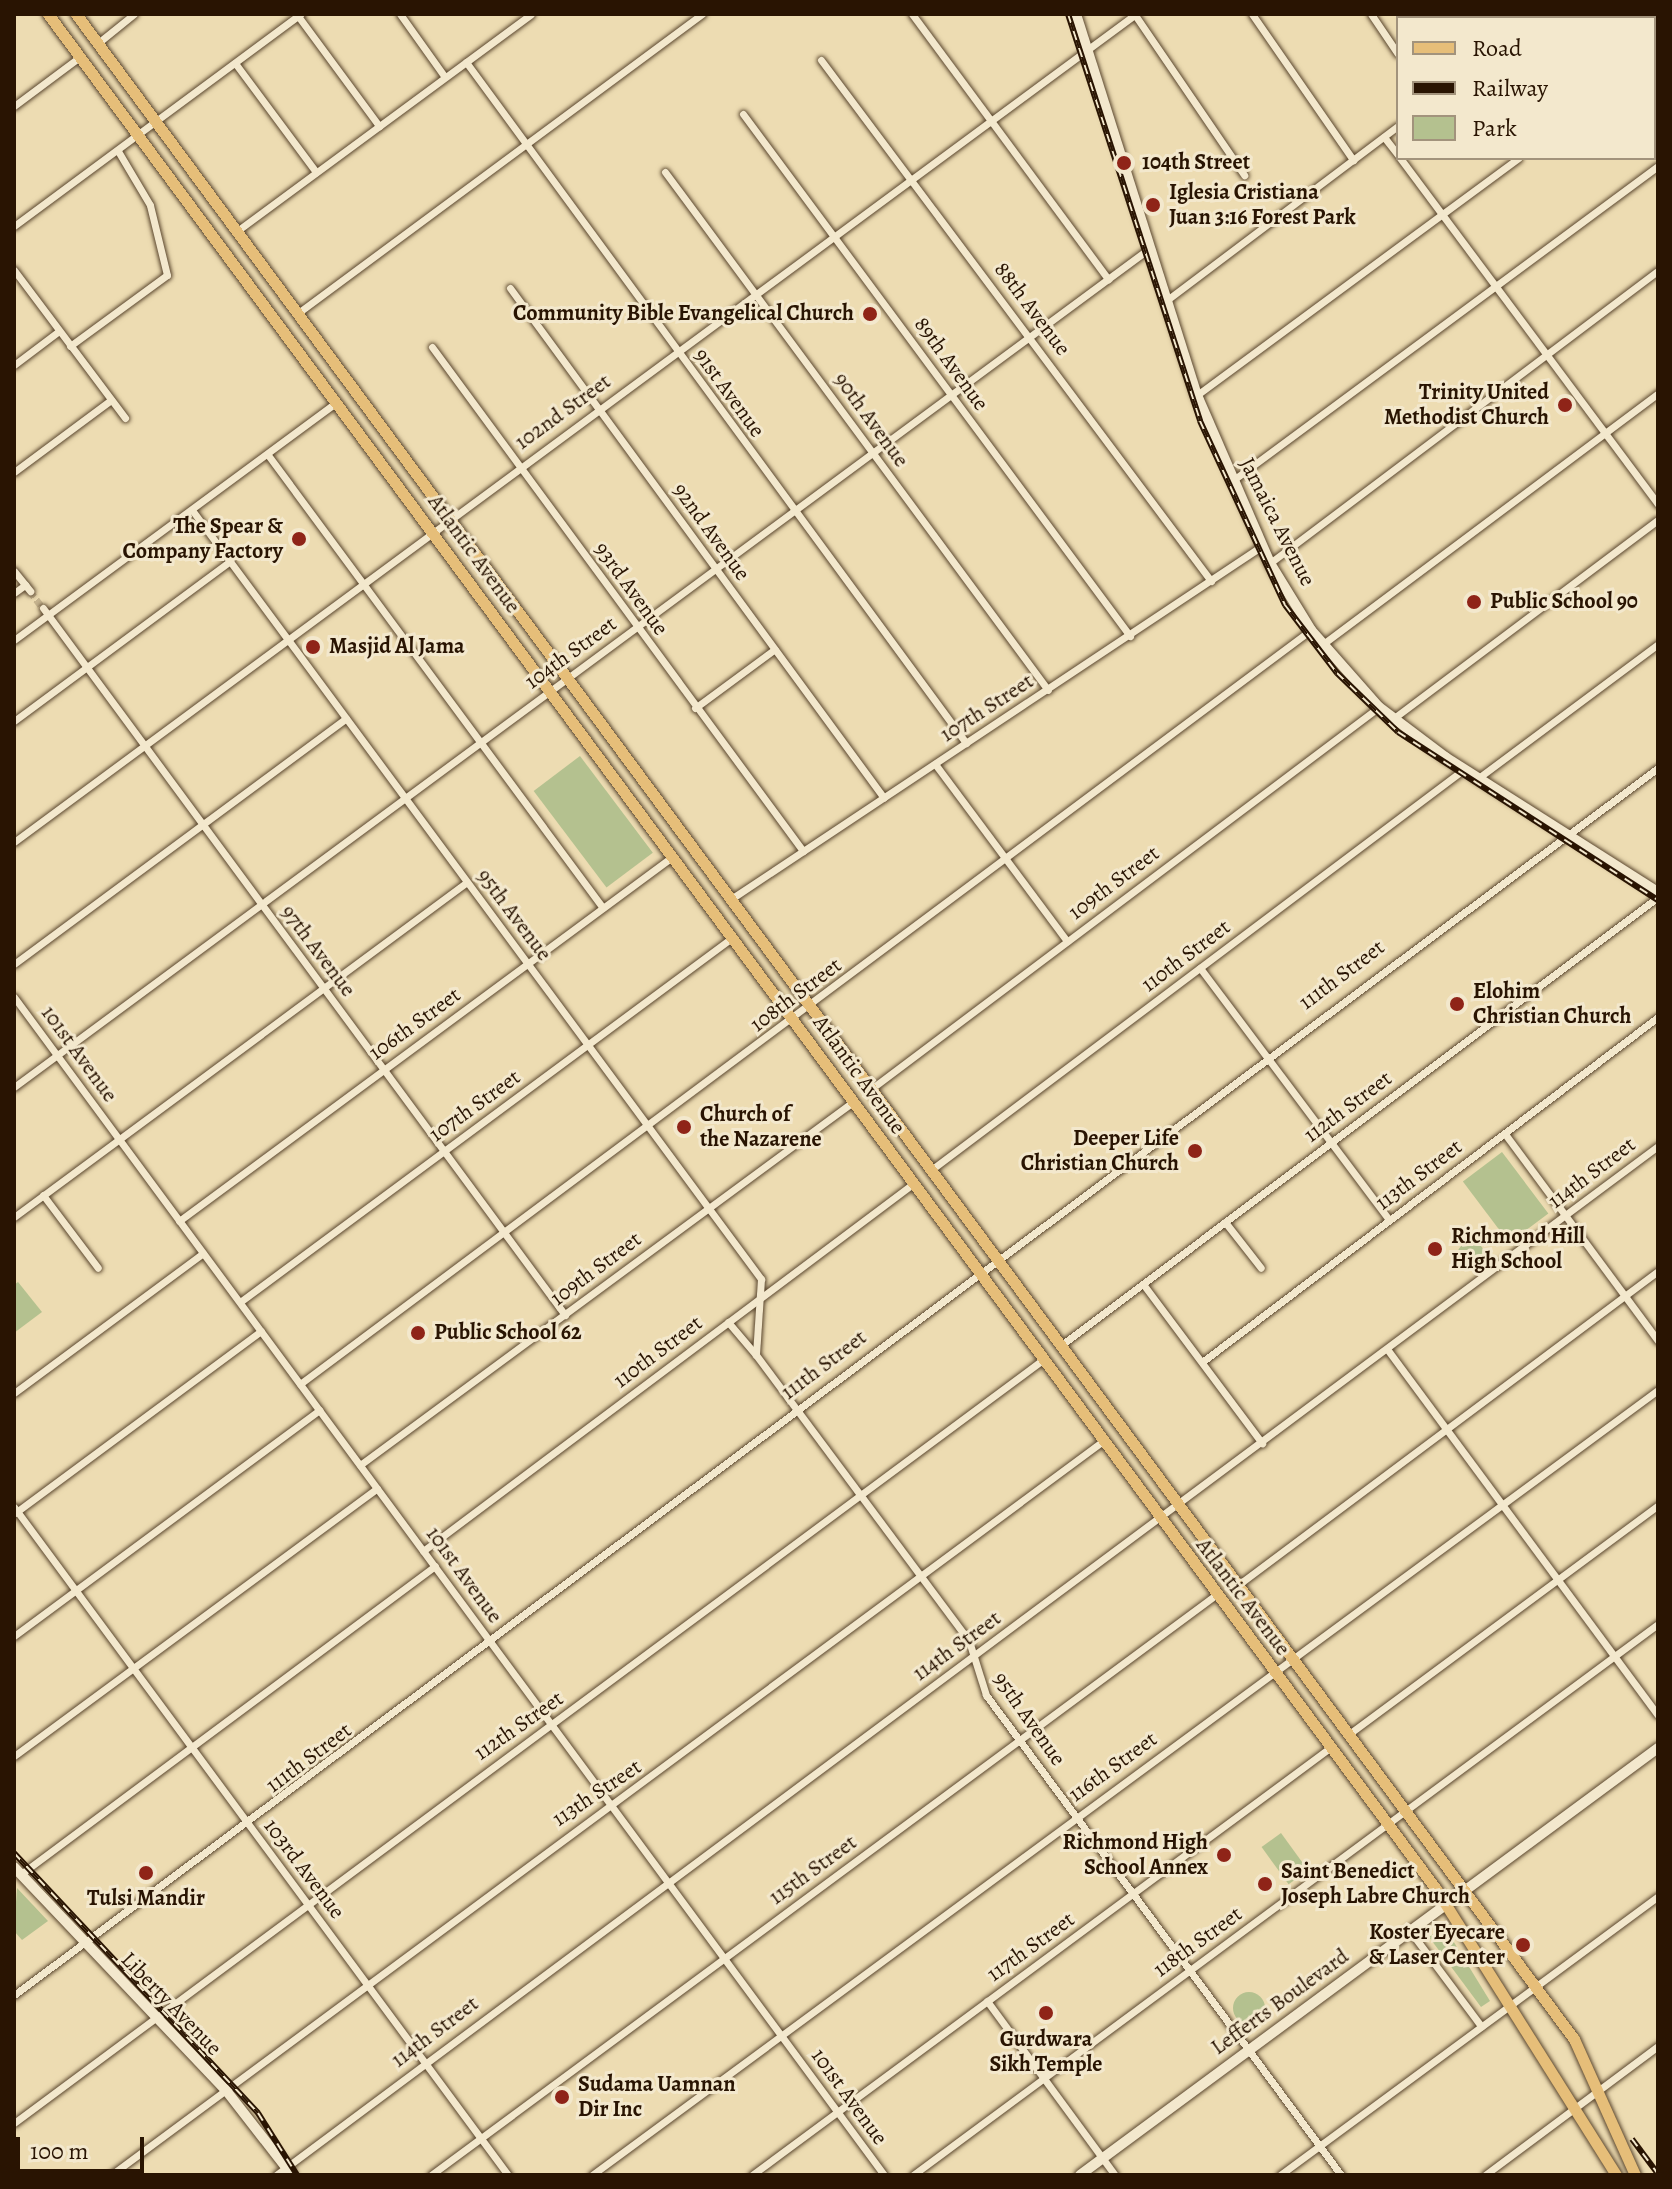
<!DOCTYPE html>
<html>
<head>
<meta charset="utf-8">
<style>
  body { margin:0 }
  #map { position:relative; width:1672px; height:2189px; overflow:hidden; background:#eddcb2; font-family:Alegreya,serif }
  div>[style] { position:absolute }
  .green>* { inset:0; background:#b4c18f; transform-origin:0 0 }
  .round { border-radius:50% }
  .street-tunnel>* { height:7px; margin-top:-3.5px; transform-origin:0; background:repeating-linear-gradient(90deg,#c6b48f 0 7px,transparent 0 10.5px) }
  .roads { filter:drop-shadow(0 0 2px #5a462e) drop-shadow(0 0 2px #5a462e) }
  .street>* { height:7px; margin:-3.5px; padding:0 3.5px; transform-origin:3.5px; border-radius:3.5px; background:#f3e8cd }
  .secondary>* { height:10px; margin:-5px; padding:0 5px; transform-origin:5px; border-radius:5px; background:#f3e8cd }
  .primary>* { height:11px; margin:-5.5px; padding:0 5.5px; transform-origin:5.5px; border-radius:5.5px; background:#e6be79 }
  .rail>* { height:6px; margin-top:-3px; transform-origin:0; background:repeating-linear-gradient(90deg,#f3e8cd 0 9px,#291402 0 18px); box-sizing:border-box; border-block:2px solid #291402 }
  .dots>* { width:22px; height:22px; translate:-50% -50%; box-sizing:border-box; border:4px solid #f3e8cd; border-radius:50% }
  span { translate:-50% -50%; white-space:nowrap; text-align:center; line-height:1.15; -webkit-text-stroke:6px #f3e8cd; paint-order:stroke }
  .poi-label { font-size:22px; color:#291402; font-weight:700 }
  .left { translate:0 -50%; text-align:left }
  .right { translate:-100% -50%; text-align:right }
  .street-label { font-size:22px; color:#291402 }
  .frame { position:absolute; inset:0; border:16px solid #291402; pointer-events:none }
  .legend { position:absolute; left:1396px; top:16px; width:260px; height:144px; box-sizing:border-box; background:#f3e8cd; border:2px solid #a2937c; margin:0; padding:10px 14px; list-style:none; font-size:24px; color:#291402 }
  .legend li { display:flex; align-items:center; gap:16px; height:40px }
  .legend b { width:40px; border:2px solid #a2937c }
  .scale { position:absolute; left:16px; top:2137px; width:128px; height:36px; box-sizing:border-box; border:4px solid #291402; border-top:0; padding-left:10px; font-size:24px; line-height:28px; white-space:nowrap; color:#291402; -webkit-text-stroke:6px #f3e8cd; paint-order:stroke }
</style>
</head>
<body>
<div id="map">
  <div class="green">
    <div style="left:580px;top:756px;width:121px;height:58px;rotate:53deg"></div>
    <div style="left:1502px;top:1152px;width:77px;height:49px;rotate:53deg"></div>
    <div class="round" style="left:1457px;top:1242px;width:28px;height:28px"></div>
    <div style="clip-path:polygon(18px 1282px,42px 1312px,14px 1333px,14px 1285px)"></div>
    <div style="left:1281px;top:1833px;width:46px;height:24px;rotate:54deg"></div>
    <div style="clip-path:polygon(17px 1888px,48px 1921px,22px 1940px,14px 1931px)"></div>
    <div style="clip-path:polygon(1444px 1926px,1490px 2001px,1481px 2007px,1429px 1937px)"></div>
    <div class="round" style="left:1233px;top:1992px;width:32px;height:32px"></div>
  </div>
  <div class="street-tunnel">
    <div style="left:30px;top:591px;width:21px;rotate:53deg"></div>
  </div>
  <div class="roads">
    <div class="street">
      <div style="left:400px;top:14px;width:77px;rotate:54.5deg"></div>
      <div style="left:912px;top:14px;width:330px;rotate:53.5deg"></div>
      <div style="left:1252px;top:14px;width:178px;rotate:55.3deg"></div>
      <div style="left:1371px;top:14px;width:48px;rotate:56deg"></div>
      <div style="left:1610px;top:14px;width:5px;rotate:53deg"></div>
      <div style="left:1135px;top:15px;width:194px;rotate:55.7deg"></div>
      <div style="left:298px;top:16px;width:137px;rotate:53.6deg"></div>
      <div style="left:1542px;top:18px;width:7px;rotate:-34deg"></div>
      <div style="left:98px;top:43px;width:46px;rotate:-38.9deg"></div>
      <div style="left:1654px;top:56px;width:5px;rotate:-37deg"></div>
      <div style="left:821px;top:60px;width:651px;rotate:53.18deg"></div>
      <div style="left:466px;top:62px;width:845px;rotate:53.71deg"></div>
      <div style="left:235px;top:63px;width:136px;rotate:53.4deg"></div>
      <div style="left:1654px;top:73px;width:6px;rotate:51deg"></div>
      <div style="left:14px;top:106px;width:84px;rotate:-36.7deg"></div>
      <div style="left:743px;top:114px;width:650px;rotate:53.45deg"></div>
      <div style="left:1384px;top:137px;width:23px;rotate:52deg"></div>
      <div style="left:1400px;top:158px;width:432px;rotate:53.3deg"></div>
      <div style="left:665px;top:172px;width:644px;rotate:53.52deg"></div>
      <div style="left:14px;top:226px;width:357px;rotate:-36.5deg"></div>
      <div style="left:237px;top:231px;width:365px;rotate:-36.4deg"></div>
      <div style="left:14px;top:270px;width:185px;rotate:53.1deg"></div>
      <div style="left:510px;top:288px;width:632px;rotate:53.75deg"></div>
      <div style="left:1167px;top:300px;width:289px;rotate:-37deg"></div>
      <div style="left:298px;top:313px;width:503px;rotate:-36.51deg"></div>
      <div style="left:70px;top:346px;width:120px;rotate:-36.2deg"></div>
      <div style="left:167px;top:275px;width:72px;rotate:-103.7deg"></div>
      <div style="left:150px;top:205px;width:63px;rotate:-120.7deg"></div>
      <div style="left:432px;top:347px;width:626px;rotate:53.64deg"></div>
      <div style="left:14px;top:365px;width:56px;rotate:-37.1deg"></div>
      <div style="left:1197px;top:395px;width:399px;rotate:-36.4deg"></div>
      <div style="left:268px;top:455px;width:563px;rotate:53.52deg"></div>
      <div style="left:14px;top:472px;width:121px;rotate:-36.6deg"></div>
      <div style="left:1232px;top:481px;width:530px;rotate:-36.48deg"></div>
      <div style="left:192px;top:510px;width:957px;rotate:53.5deg"></div>
      <div style="left:761px;top:1279px;width:76px;rotate:93.8deg"></div>
      <div style="left:756px;top:1355px;width:357px;rotate:53.3deg"></div>
      <div style="left:969px;top:1641px;width:57px;rotate:72.5deg"></div>
      <div style="left:986px;top:1695px;width:597px;rotate:53.51deg"></div>
      <div style="left:1270px;top:563px;width:486px;rotate:-37deg"></div>
      <div style="left:14px;top:571px;width:26px;rotate:51deg"></div>
      <div style="left:14px;top:593px;width:14px;rotate:-36deg"></div>
      <div style="left:43px;top:608px;width:879px;rotate:53.56deg"></div>
      <div style="left:14px;top:640px;width:400px;rotate:-36.4deg"></div>
      <div style="left:1323px;top:644px;width:419px;rotate:-36.8deg"></div>
      <div style="left:695px;top:708px;width:99px;rotate:-36.4deg"></div>
      <div style="left:1394px;top:718px;width:330px;rotate:-36.9deg"></div>
      <div style="left:14px;top:721px;width:269px;rotate:-36.5deg"></div>
      <div style="left:935px;top:764px;width:221px;rotate:53.3deg"></div>
      <div style="left:1477px;top:779px;width:226px;rotate:-36.7deg"></div>
      <div style="left:14px;top:842px;width:1394px;rotate:-36.43deg"></div>
      <div style="left:731px;top:899px;width:638px;rotate:-33.62deg"></div>
      <div style="left:14px;top:964px;width:413px;rotate:-36.5deg"></div>
      <div style="left:1200px;top:968px;width:315px;rotate:53.1deg"></div>
      <div style="left:14px;top:997px;width:1464px;rotate:53.55deg"></div>
      <div style="left:14px;top:1087px;width:1412px;rotate:-36.45deg"></div>
      <div style="left:871px;top:1089px;width:636px;rotate:-36.94deg"></div>
      <div style="left:1505px;top:1134px;width:257px;rotate:53.5deg"></div>
      <div style="left:931px;top:1170px;width:666px;rotate:-36.94deg"></div>
      <div style="left:43px;top:1195px;width:91px;rotate:53deg"></div>
      <div style="left:14px;top:1217px;width:563px;rotate:-36.48deg"></div>
      <div style="left:179px;top:1221px;width:613px;rotate:-36.44deg"></div>
      <div style="left:1225px;top:1222px;width:58px;rotate:52deg"></div>
      <div style="left:1143px;top:1284px;width:199px;rotate:53.2deg"></div>
      <div style="left:240px;top:1302px;width:613px;rotate:-36.51deg"></div>
      <div style="left:728px;top:1322px;width:43px;rotate:49.7deg"></div>
      <div style="left:1060px;top:1346px;width:748px;rotate:-36.9deg"></div>
      <div style="left:1387px;top:1349px;width:455px;rotate:53.5deg"></div>
      <div style="left:1202px;top:1362px;width:572px;rotate:-37.11deg"></div>
      <div style="left:300px;top:1384px;width:1261px;rotate:-36.72deg"></div>
      <div style="left:14px;top:1393px;width:235px;rotate:-36.5deg"></div>
      <div style="left:360px;top:1465px;width:614px;rotate:-36.38deg"></div>
      <div style="left:14px;top:1507px;width:831px;rotate:53.52deg"></div>
      <div style="left:15px;top:1513px;width:306px;rotate:-36.5deg"></div>
      <div style="left:423px;top:1551px;width:614px;rotate:-36.85deg"></div>
      <div style="left:1238px;top:1585px;width:524px;rotate:-36.78deg"></div>
      <div style="left:14px;top:1636px;width:380px;rotate:-36.5deg"></div>
      <div style="left:1349px;top:1734px;width:385px;rotate:-36.5deg"></div>
      <div style="left:14px;top:1756px;width:451px;rotate:-36.4deg"></div>
      <div style="left:21px;top:1874px;width:516px;rotate:-36.65deg"></div>
      <div style="left:1410px;top:1931px;width:119px;rotate:53.2deg"></div>
      <div style="left:14px;top:1995px;width:2051px;rotate:-36.74deg"></div>
      <div style="left:987px;top:2001px;width:216px;rotate:53.7deg"></div>
      <div style="left:14px;top:2123px;width:1282px;rotate:-36.57deg"></div>
      <div style="left:111px;top:2175px;width:1234px;rotate:-36.5deg"></div>
      <div style="left:276px;top:2175px;width:1723px;rotate:-36.67deg"></div>
      <div style="left:431px;top:2175px;width:977px;rotate:-36.47deg"></div>
      <div style="left:592px;top:2175px;width:1324px;rotate:-36.37deg"></div>
      <div style="left:752px;top:2175px;width:720px;rotate:-36.47deg"></div>
      <div style="left:913px;top:2175px;width:927px;rotate:-36.49deg"></div>
      <div style="left:1280px;top:2175px;width:470px;rotate:-36.4deg"></div>
      <div style="left:1485px;top:2175px;width:216px;rotate:-36.7deg"></div>
    </div>
    <div class="secondary">
      <div style="left:1076px;top:14px;width:400px;rotate:72.4deg"></div>
      <div style="left:1197px;top:395px;width:183px;rotate:66.5deg"></div>
      <div style="left:1270px;top:563px;width:79px;rotate:58.5deg"></div>
      <div style="left:1311px;top:630px;width:103px;rotate:48.6deg"></div>
      <div style="left:1379px;top:707px;width:83px;rotate:37.1deg"></div>
      <div style="left:1445px;top:757px;width:252px;rotate:32.4deg"></div>
      <div style="left:14px;top:1867px;width:306px;rotate:46.5deg"></div>
      <div style="left:225px;top:2089px;width:109px;rotate:52.1deg"></div>
      <div style="left:1080px;top:2175px;width:719px;rotate:-36.46deg"></div>
    </div>
    <div class="primary">
      <div style="left:48px;top:14px;width:2333px;rotate:53.49deg"></div>
      <div style="left:1436px;top:1889px;width:338px;rotate:57.8deg"></div>
      <div style="left:76px;top:14px;width:2519px;rotate:53.51deg"></div>
      <div style="left:1574px;top:2039px;width:149px;rotate:65.8deg"></div>
    </div>
  </div>
  <div class="rail">
    <div style="left:1068px;top:14px;width:428px;rotate:72deg"></div>
    <div style="left:1200px;top:421px;width:203px;rotate:65.2deg"></div>
    <div style="left:1285px;top:605px;width:86px;rotate:52.6deg"></div>
    <div style="left:1337px;top:673px;width:85px;rotate:44deg"></div>
    <div style="left:1398px;top:732px;width:310px;rotate:32.9deg"></div>
    <div style="left:14px;top:1853px;width:357px;rotate:46.8deg"></div>
    <div style="left:258px;top:2113px;width:73px;rotate:57.8deg"></div>
    <div style="left:1632px;top:2139px;width:44px;rotate:53.4deg"></div>
  </div>
  <div class="dots">
    <div style="left:1124px;top:163px;background:#8f2418"></div>
    <div style="left:1153px;top:205px;background:#8f2418"></div>
    <div style="left:870px;top:314px;background:#8f2418"></div>
    <div style="left:1565px;top:405px;background:#8f2418"></div>
    <div style="left:299px;top:539px;background:#8f2418"></div>
    <div style="left:1474px;top:602px;background:#8f2418"></div>
    <div style="left:313px;top:647px;background:#8f2418"></div>
    <div style="left:1457px;top:1004px;background:#8f2418"></div>
    <div style="left:684px;top:1127px;background:#8f2418"></div>
    <div style="left:1195px;top:1151px;background:#8f2418"></div>
    <div style="left:1435px;top:1249px;background:#8f2418"></div>
    <div style="left:418px;top:1333px;background:#8f2418"></div>
    <div style="left:1224px;top:1855px;background:#8f2418"></div>
    <div style="left:146px;top:1873px;background:#8f2418"></div>
    <div style="left:1265px;top:1884px;background:#8f2418"></div>
    <div style="left:1523px;top:1945px;background:#8f2418"></div>
    <div style="left:1046px;top:2013px;background:#8f2418"></div>
    <div style="left:562px;top:2097px;background:#8f2418"></div>
  </div>
  <div class="poi-label">
    <span class="left" style="left:1142px;top:163px">104th Street</span>
    <span class="left" style="left:1169px;top:205px">Iglesia Cristiana<br>Juan 3:16 Forest Park</span>
    <span class="right" style="left:854px;top:314px">Community Bible Evangelical Church</span>
    <span class="right" style="left:1549px;top:405px">Trinity United<br>Methodist Church</span>
    <span class="right" style="left:283px;top:539px">The Spear &amp;<br>Company Factory</span>
    <span class="left" style="left:1490px;top:602px">Public School 90</span>
    <span class="left" style="left:329px;top:647px">Masjid Al Jama</span>
    <span class="left" style="left:1473px;top:1004px">Elohim<br>Christian Church</span>
    <span class="left" style="left:700px;top:1127px">Church of<br>the Nazarene</span>
    <span class="right" style="left:1179px;top:1151px">Deeper Life<br>Christian Church</span>
    <span class="left" style="left:1451px;top:1249px">Richmond Hill<br>High School</span>
    <span class="left" style="left:434px;top:1333px">Public School 62</span>
    <span class="right" style="left:1208px;top:1855px">Richmond High<br>School Annex</span>
    <span class="left" style="left:1281px;top:1884px">Saint Benedict<br>Joseph Labre Church</span>
    <span style="left:146px;top:1899px">Tulsi Mandir</span>
    <span class="right" style="left:1505px;top:1945px">Koster Eyecare<br>&amp; Laser Center</span>
    <span style="left:1046px;top:2052px">Gurdwara<br>Sikh Temple</span>
    <span class="left" style="left:578px;top:2097px">Sudama Uamnan<br>Dir Inc</span>
  </div>
  <div class="street-label">
    <span style="left:1032px;top:309px;rotate:53deg">88th Avenue</span>
    <span style="left:951px;top:364px;rotate:54deg">89th Avenue</span>
    <span style="left:729px;top:393px;rotate:54deg">91st Avenue</span>
    <span style="left:563px;top:412px;rotate:-36deg">102nd Street</span>
    <span style="left:871px;top:420px;rotate:54deg">90th Avenue</span>
    <span style="left:1277px;top:522px;rotate:63deg">Jamaica Avenue</span>
    <span style="left:711px;top:532px;rotate:54deg">92nd Avenue</span>
    <span style="left:474px;top:554px;rotate:54deg">Atlantic Avenue</span>
    <span style="left:631px;top:589px;rotate:54deg">93rd Avenue</span>
    <span style="left:571px;top:653px;rotate:-36deg">104th Street</span>
    <span style="left:987px;top:708px;rotate:-33deg">107th Street</span>
    <span style="left:1114px;top:883px;rotate:-37deg">109th Street</span>
    <span style="left:514px;top:915px;rotate:53deg">95th Avenue</span>
    <span style="left:318px;top:951px;rotate:53deg">97th Avenue</span>
    <span style="left:1186px;top:956px;rotate:-37deg">110th Street</span>
    <span style="left:1342px;top:975px;rotate:-37deg">111th Street</span>
    <span style="left:796px;top:995px;rotate:-37deg">108th Street</span>
    <span style="left:415px;top:1024px;rotate:-36deg">106th Street</span>
    <span style="left:79px;top:1054px;rotate:54deg">101st Avenue</span>
    <span style="left:859px;top:1075px;rotate:54deg">Atlantic Avenue</span>
    <span style="left:475px;top:1106px;rotate:-36deg">107th Street</span>
    <span style="left:1348px;top:1107px;rotate:-37deg">112th Street</span>
    <span style="left:1592px;top:1173px;rotate:-37deg">114th Street</span>
    <span style="left:1419px;top:1175px;rotate:-37deg">113th Street</span>
    <span style="left:596px;top:1269px;rotate:-37deg">109th Street</span>
    <span style="left:658px;top:1352px;rotate:-37deg">110th Street</span>
    <span style="left:824px;top:1365px;rotate:-37deg">111th Street</span>
    <span style="left:464px;top:1575px;rotate:54deg">101st Avenue</span>
    <span style="left:1243px;top:1597px;rotate:53deg">Atlantic Avenue</span>
    <span style="left:957px;top:1646px;rotate:-36deg">114th Street</span>
    <span style="left:1029px;top:1719px;rotate:55deg">95th Avenue</span>
    <span style="left:519px;top:1726px;rotate:-35deg">112th Street</span>
    <span style="left:309px;top:1758px;rotate:-37deg">111th Street</span>
    <span style="left:1113px;top:1767px;rotate:-36deg">116th Street</span>
    <span style="left:597px;top:1793px;rotate:-34deg">113th Street</span>
    <span style="left:304px;top:1869px;rotate:53deg">103rd Avenue</span>
    <span style="left:813px;top:1870px;rotate:-36deg">115th Street</span>
    <span style="left:1198px;top:1942px;rotate:-36deg">118th Street</span>
    <span style="left:1031px;top:1947px;rotate:-36deg">117th Street</span>
    <span style="left:1280px;top:2002px;rotate:-36deg">Lefferts Boulevard</span>
    <span style="left:171px;top:2004px;rotate:46deg">Liberty Avenue</span>
    <span style="left:435px;top:2032px;rotate:-37deg">114th Street</span>
    <span style="left:849px;top:2097px;rotate:54deg">101st Avenue</span>
  </div>
  <div class="frame"></div>
  <ul class="legend">
  <li><b style="height:10px;background:#e6be79"></b>Road</li>
  <li><b style="height:10px;background:#291402"></b>Railway</li>
  <li><b style="height:22px;background:#b4c18f"></b>Park</li>
  </ul>
  <div class="scale">100 m</div>
</div>
</body>
</html>
